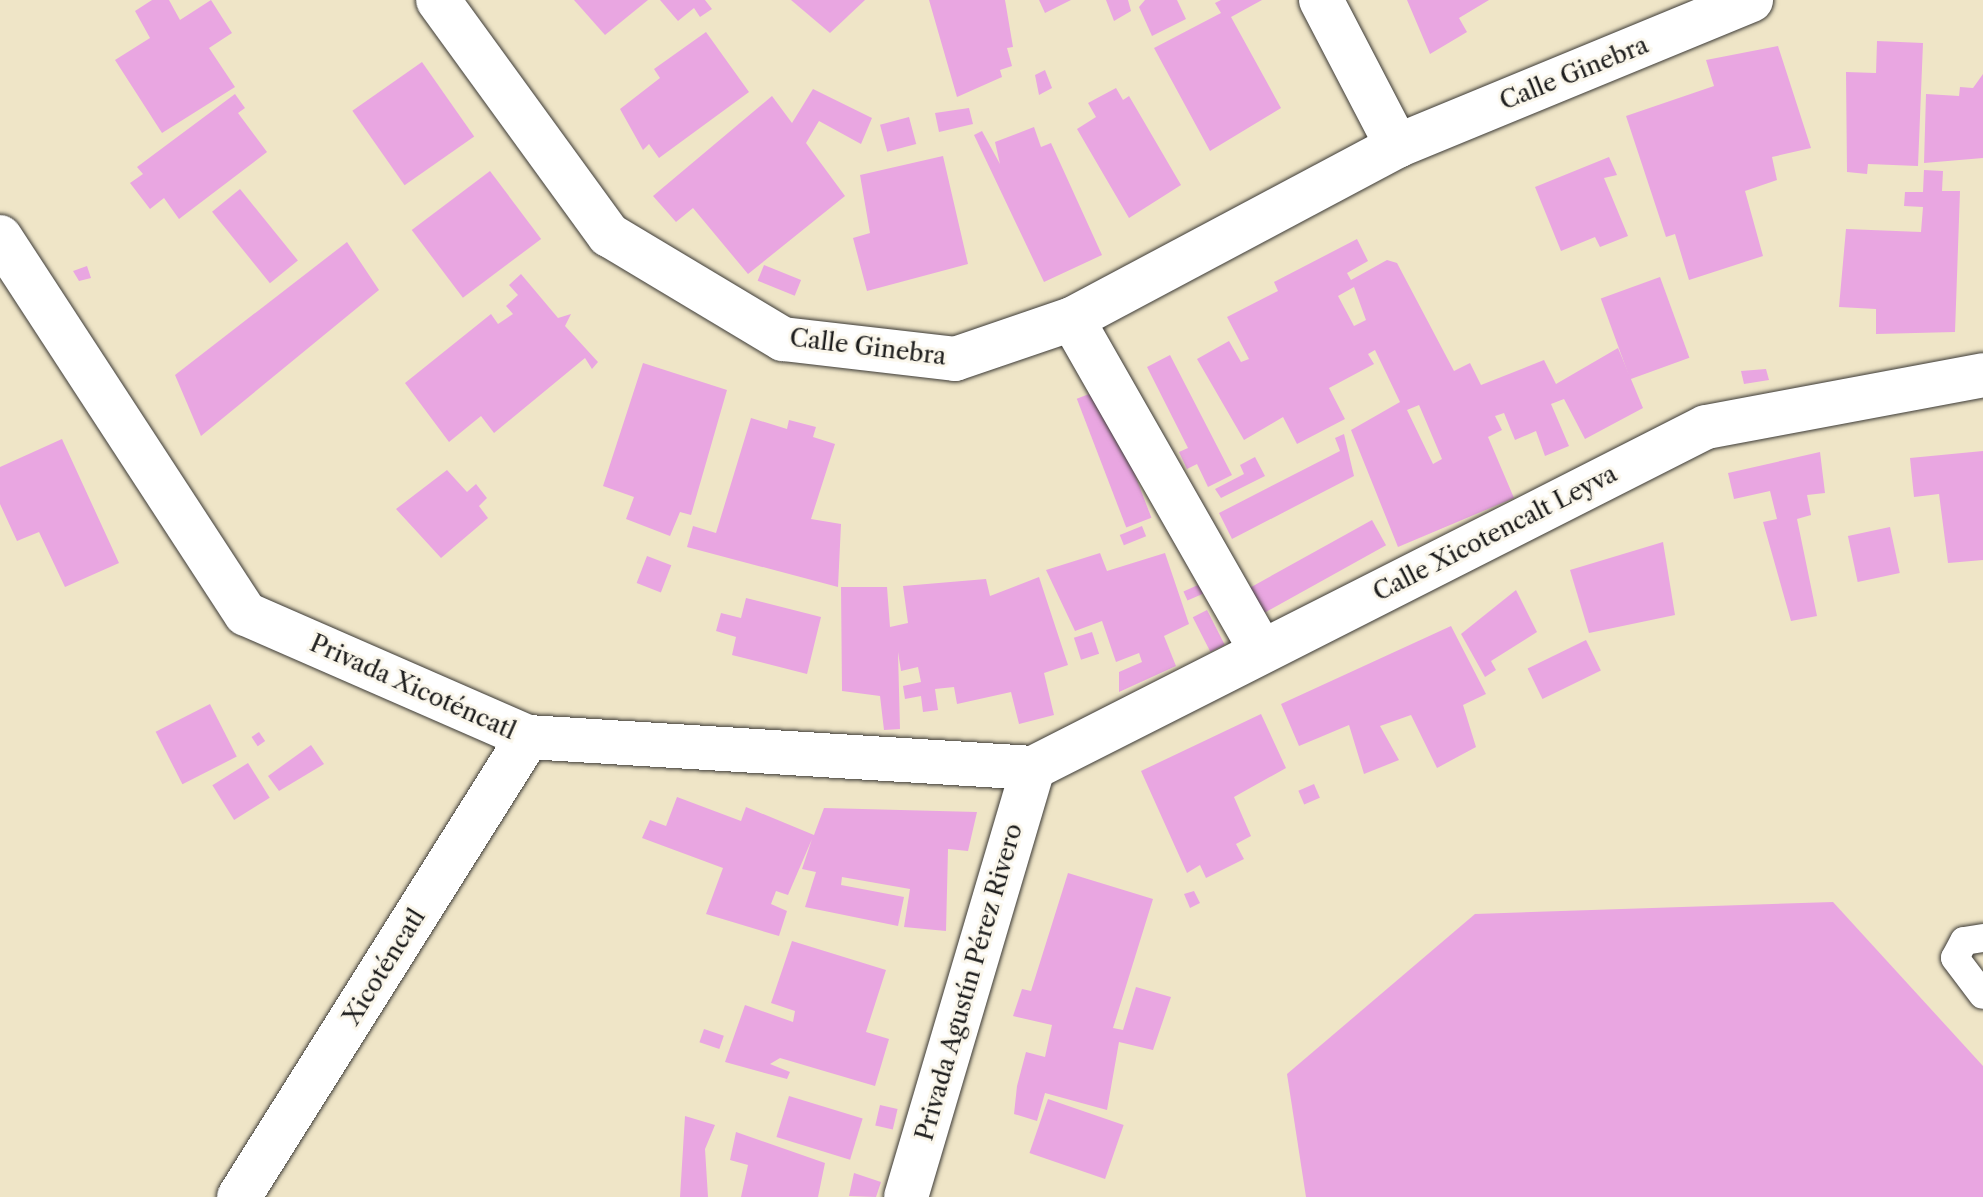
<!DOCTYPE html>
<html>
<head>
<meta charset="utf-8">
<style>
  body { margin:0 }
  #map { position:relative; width:1983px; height:1197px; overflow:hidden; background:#efe5c7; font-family:"Libre Caslon Text",serif }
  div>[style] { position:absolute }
  .building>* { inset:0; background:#e9a6e1; transform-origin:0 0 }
  .roads { filter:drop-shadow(0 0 2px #3c3a36) drop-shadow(0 0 2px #3c3a36) }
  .lane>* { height:28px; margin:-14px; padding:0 14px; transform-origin:14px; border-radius:14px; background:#fff }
  .street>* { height:44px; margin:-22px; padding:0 22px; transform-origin:22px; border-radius:22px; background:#fff }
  span { translate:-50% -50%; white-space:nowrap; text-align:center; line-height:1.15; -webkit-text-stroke:6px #fbf7ec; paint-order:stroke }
  .street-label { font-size:24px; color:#1c1c1c }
</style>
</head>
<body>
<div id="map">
  <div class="building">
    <div style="clip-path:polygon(152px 0,169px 0,180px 20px,211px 0,232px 33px,209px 48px,235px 87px,162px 133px,115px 60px,150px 38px,135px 11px)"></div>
    <div style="clip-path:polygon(574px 0,648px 0,605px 35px)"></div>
    <div style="clip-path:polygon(660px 0,705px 0,712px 9px,700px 17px,694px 8px,678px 21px)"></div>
    <div style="clip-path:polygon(791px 0,865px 0,830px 33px)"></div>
    <div style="clip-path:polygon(929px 0,1005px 0,1013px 47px,1007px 48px,1012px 66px,1000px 70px,1002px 77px,957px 97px)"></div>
    <div style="clip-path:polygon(1039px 0,1071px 0,1045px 13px)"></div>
    <div style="clip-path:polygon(1106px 0,1128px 0,1131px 11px,1114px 21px)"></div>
    <div style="clip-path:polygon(1145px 0,1177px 0,1186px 19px,1152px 36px,1139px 7px)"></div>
    <div style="clip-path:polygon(1221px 0,1262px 0,1231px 17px,1281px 108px,1210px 151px,1154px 48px,1221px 13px,1215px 3px)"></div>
    <div style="clip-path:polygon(1407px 0,1489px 0,1459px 18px,1467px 32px,1430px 54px)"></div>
    <div style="clip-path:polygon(706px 32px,749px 92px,659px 158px,649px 144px,643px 150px,620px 109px,660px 78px,654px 69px)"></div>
    <div style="clip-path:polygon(1877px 41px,1923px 43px,1918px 166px,1868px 164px,1867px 174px,1847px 172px,1846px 72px,1876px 73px)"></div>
    <div style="clip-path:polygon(1778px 46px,1811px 148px,1772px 157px,1777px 180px,1745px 191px,1763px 256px,1689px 280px,1675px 234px,1666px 237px,1626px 116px,1714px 86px,1706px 60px)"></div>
    <div style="left:422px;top:62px;width:91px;height:85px;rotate:55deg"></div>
    <div style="clip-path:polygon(1045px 70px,1052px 88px,1039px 95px,1035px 75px)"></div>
    <div style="clip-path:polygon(1983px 74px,1983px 158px,1924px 163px,1926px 94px,1959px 96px,1960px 87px,1973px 88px)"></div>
    <div style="clip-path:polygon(1116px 88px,1123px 100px,1129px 96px,1181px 185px,1129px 218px,1077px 129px,1096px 117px,1088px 103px)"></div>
    <div style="clip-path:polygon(813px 89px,872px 118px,861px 144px,819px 121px,806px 143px,845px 196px,748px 274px,693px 208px,676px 222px,653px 196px,772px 96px,792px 123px)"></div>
    <div style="clip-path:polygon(235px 94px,245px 108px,238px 113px,267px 152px,179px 219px,164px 198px,150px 209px,130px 183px,143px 174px,137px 167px)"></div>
    <div style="clip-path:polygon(969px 108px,973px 124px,939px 132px,935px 113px)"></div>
    <div style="left:909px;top:117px;width:28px;height:30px;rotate:75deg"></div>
    <div style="clip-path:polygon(1034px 127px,1041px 147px,1051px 143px,1102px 255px,1044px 282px,974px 135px,982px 131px,1000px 164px,995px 142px)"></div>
    <div style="clip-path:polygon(943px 156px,968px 264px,867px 291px,853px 238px,870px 233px,860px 175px)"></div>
    <div style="clip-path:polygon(1609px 157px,1617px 175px,1604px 178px,1628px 236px,1600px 247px,1595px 237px,1561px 251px,1535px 187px)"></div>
    <div style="clip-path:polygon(1924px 170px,1943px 171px,1942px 191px,1960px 191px,1955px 332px,1876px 334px,1876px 309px,1839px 307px,1846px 229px,1921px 232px,1923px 207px,1904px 206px,1905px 192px,1923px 192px)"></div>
    <div style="left:490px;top:171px;width:85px;height:98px;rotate:53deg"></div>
    <div style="left:240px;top:189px;width:92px;height:36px;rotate:51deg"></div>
    <div style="clip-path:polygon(evenodd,1357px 239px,1368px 261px,1347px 273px,1351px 280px,1387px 260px,1397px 263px,1454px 371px,1470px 363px,1481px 385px,1544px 360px,1556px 384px,1618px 348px,1643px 408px,1585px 439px,1564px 399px,1551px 404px,1569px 446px,1545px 456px,1536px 431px,1515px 440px,1504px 413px,1495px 416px,1502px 430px,1488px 437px,1514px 498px,1398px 547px,1351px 430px,1400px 402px,1375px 350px,1368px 354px,1374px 364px,1329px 388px,1345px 419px,1297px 444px,1283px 417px,1244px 440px,1197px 359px,1229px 341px,1241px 362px,1249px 359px,1227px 317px,1278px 291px,1274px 282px,1357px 239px,1354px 287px,1366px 320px,1354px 326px,1338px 296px,1354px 287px,1357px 239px,1419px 405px,1442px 459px,1433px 464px,1407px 410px,1419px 405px)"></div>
    <div style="clip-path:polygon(347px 242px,379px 290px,201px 436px,175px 375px)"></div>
    <div style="left:764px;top:265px;width:40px;height:17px;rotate:22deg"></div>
    <div style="clip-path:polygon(87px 266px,91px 278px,79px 281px,73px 271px)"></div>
    <div style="clip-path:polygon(521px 274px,558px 318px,571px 314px,565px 326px,598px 362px,592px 369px,585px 358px,494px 433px,481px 416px,449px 442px,405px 383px,491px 314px,498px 324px,513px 314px,506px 306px,518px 295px,509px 285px)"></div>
    <div style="left:1660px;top:277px;width:86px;height:63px;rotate:70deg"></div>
    <div style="clip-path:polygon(1170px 355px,1232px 475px,1208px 487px,1197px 464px,1187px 469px,1179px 452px,1188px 448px,1147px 367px)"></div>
    <div style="clip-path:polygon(643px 363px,727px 390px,691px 515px,680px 512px,670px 536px,626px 519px,634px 497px,603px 486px)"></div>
    <div style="clip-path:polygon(1766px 369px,1769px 380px,1744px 384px,1741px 371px)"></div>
    <div style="left:1102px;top:389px;width:138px;height:27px;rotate:69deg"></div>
    <div style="clip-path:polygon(751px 418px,787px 429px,789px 420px,816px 427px,813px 437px,835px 444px,811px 519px,841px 524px,838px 587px,687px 547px,693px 526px,716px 533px)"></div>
    <div style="clip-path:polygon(1344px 434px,1354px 476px,1232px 539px,1219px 513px,1340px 451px,1335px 438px)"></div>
    <div style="clip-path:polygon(62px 439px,119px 563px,65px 587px,39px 532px,17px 541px,0 504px,0 467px)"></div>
    <div style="clip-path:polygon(1983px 451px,1983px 560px,1948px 563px,1939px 494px,1914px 497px,1910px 458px)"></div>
    <div style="clip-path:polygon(1820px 452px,1825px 493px,1807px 495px,1811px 515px,1797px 519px,1817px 616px,1791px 621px,1763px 522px,1777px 519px,1770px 491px,1734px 499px,1728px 473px)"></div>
    <div style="clip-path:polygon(1255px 457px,1265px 476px,1221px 498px,1215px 489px,1244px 474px,1240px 465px)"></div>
    <div style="clip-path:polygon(447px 470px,467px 492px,476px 484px,487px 498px,479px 506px,488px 518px,441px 558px,396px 509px)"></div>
    <div style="left:1372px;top:520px;width:29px;height:139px;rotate:61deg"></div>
    <div style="left:1142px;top:526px;width:11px;height:24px;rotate:68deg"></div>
    <div style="left:1890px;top:527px;width:47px;height:43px;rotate:78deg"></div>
    <div style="clip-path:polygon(1663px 542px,1675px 615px,1589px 633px,1570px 570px)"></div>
    <div style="clip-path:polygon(1100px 553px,1107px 571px,1165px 553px,1189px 624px,1164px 636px,1176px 666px,1119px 692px,1119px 672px,1142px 662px,1139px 653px,1116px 662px,1102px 621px,1075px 631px,1046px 570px)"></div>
    <div style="left:647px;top:556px;width:26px;height:29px;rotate:21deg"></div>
    <div style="clip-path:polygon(1039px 577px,1068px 665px,1044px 673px,1054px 715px,1019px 724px,1011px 692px,957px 704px,954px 687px,935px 689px,938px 710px,923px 712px,921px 696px,905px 699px,903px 686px,921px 682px,918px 667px,901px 671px,898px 652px,900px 729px,884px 730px,880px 696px,842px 691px,841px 587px,887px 587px,890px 627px,908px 623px,903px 586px,986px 579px,990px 596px)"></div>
    <div style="left:1209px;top:580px;width:10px;height:28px;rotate:66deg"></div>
    <div style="clip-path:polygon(1516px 590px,1537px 632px,1491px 661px,1496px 670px,1485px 677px,1461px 634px)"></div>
    <div style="clip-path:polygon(746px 598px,821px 617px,807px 674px,732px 655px,736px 637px,716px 631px,721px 613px,741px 618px)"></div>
    <div style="left:1207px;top:610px;width:39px;height:16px;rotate:63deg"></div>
    <div style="clip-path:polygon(1451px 626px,1486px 694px,1463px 705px,1476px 747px,1437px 768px,1411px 715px,1380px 726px,1399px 760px,1364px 774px,1349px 725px,1299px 746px,1281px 704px)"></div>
    <div style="left:1092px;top:632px;width:23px;height:19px;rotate:72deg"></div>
    <div style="left:1586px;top:640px;width:34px;height:65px;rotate:64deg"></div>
    <div style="left:210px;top:704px;width:59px;height:61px;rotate:63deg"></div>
    <div style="clip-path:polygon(1261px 714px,1286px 768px,1234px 797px,1251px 836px,1236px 844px,1244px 859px,1206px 878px,1200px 865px,1187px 873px,1141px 771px)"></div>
    <div style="left:259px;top:732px;width:11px;height:9px;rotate:56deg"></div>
    <div style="clip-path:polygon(311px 745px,324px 764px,279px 791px,268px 776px)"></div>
    <div style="left:248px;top:763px;width:41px;height:42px;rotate:58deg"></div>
    <div style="left:1314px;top:784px;width:15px;height:17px;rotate:67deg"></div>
    <div style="clip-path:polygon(677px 797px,741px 821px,746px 807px,814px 835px,824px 808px,977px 812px,968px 851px,948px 849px,946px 931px,904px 927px,910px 889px,842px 877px,841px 885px,904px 897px,898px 926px,805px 907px,816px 872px,802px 869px,812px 839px,788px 895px,776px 891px,771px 904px,787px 911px,779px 936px,706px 914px,723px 868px,642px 838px,650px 820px,666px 826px)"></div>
    <div style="clip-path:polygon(1068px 873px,1153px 899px,1113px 1028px,1123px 1030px,1136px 987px,1171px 997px,1153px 1050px,1119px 1042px,1107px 1110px,1045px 1093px,1037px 1121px,1014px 1114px,1017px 1086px,1026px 1052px,1045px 1057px,1052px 1025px,1013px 1016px,1022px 989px,1031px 991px)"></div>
    <div style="clip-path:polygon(1194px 891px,1200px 903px,1190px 908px,1184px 894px)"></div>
    <div style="clip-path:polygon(1833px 902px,1983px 1066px,1983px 1197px,1306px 1197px,1287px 1074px,1475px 914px)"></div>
    <div style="clip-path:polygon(792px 941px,886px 970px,866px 1032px,889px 1039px,875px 1086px,780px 1058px,770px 1064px,790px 1072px,787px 1079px,725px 1062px,745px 1005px,793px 1022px,795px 1011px,771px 1003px)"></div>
    <div style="left:704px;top:1029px;width:21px;height:14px;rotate:19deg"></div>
    <div style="left:789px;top:1096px;width:77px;height:43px;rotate:17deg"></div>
    <div style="left:1048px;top:1099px;width:80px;height:57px;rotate:19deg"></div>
    <div style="left:880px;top:1105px;width:18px;height:21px;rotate:13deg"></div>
    <div style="clip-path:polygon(685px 1116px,715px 1125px,705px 1149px,708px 1197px,680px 1197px)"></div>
    <div style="clip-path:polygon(736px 1132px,825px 1163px,818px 1197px,741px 1197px,748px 1165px,730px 1160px)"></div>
    <div style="clip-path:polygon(854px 1173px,881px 1182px,876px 1197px,849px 1196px)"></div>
  </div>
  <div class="roads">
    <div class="lane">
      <div style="left:1983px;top:938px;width:19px;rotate:171deg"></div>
      <div style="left:1964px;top:941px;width:19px;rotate:118deg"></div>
      <div style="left:1955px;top:958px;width:46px;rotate:52.9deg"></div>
    </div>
    <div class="street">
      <div style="left:438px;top:0;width:291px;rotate:54deg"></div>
      <div style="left:609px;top:235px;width:203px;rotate:30.9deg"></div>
      <div style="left:783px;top:339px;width:173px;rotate:6.6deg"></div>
      <div style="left:955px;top:359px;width:124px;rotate:-18.9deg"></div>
      <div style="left:1072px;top:319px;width:368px;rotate:-28deg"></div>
      <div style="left:1397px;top:146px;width:383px;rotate:-22.4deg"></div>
      <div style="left:1321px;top:0;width:165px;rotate:62.5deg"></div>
      <div style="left:0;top:237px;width:450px;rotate:56.9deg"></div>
      <div style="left:246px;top:614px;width:308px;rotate:23.6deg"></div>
      <div style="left:528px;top:737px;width:506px;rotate:3.51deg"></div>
      <div style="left:1072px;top:319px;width:381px;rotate:60.3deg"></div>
      <div style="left:1033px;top:768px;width:754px;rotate:-26.87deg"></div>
      <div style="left:1706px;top:427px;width:282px;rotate:-10.6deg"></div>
      <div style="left:239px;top:1197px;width:543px;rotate:-57.86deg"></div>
      <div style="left:906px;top:1197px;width:447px;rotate:-73.5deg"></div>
    </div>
  </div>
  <div class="street-label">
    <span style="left:1574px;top:73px;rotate:-22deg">Calle Ginebra</span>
    <span style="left:868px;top:347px;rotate:7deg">Calle Ginebra</span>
    <span style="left:1495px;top:533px;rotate:-27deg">Calle Xicotencalt Leyva</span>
    <span style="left:413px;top:687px;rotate:24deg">Privada Xicoténcatl</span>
    <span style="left:384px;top:967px;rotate:-58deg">Xicoténcatl</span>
    <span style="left:969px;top:982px;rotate:-74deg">Privada Agustín Pérez Rivero</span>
  </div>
</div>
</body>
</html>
